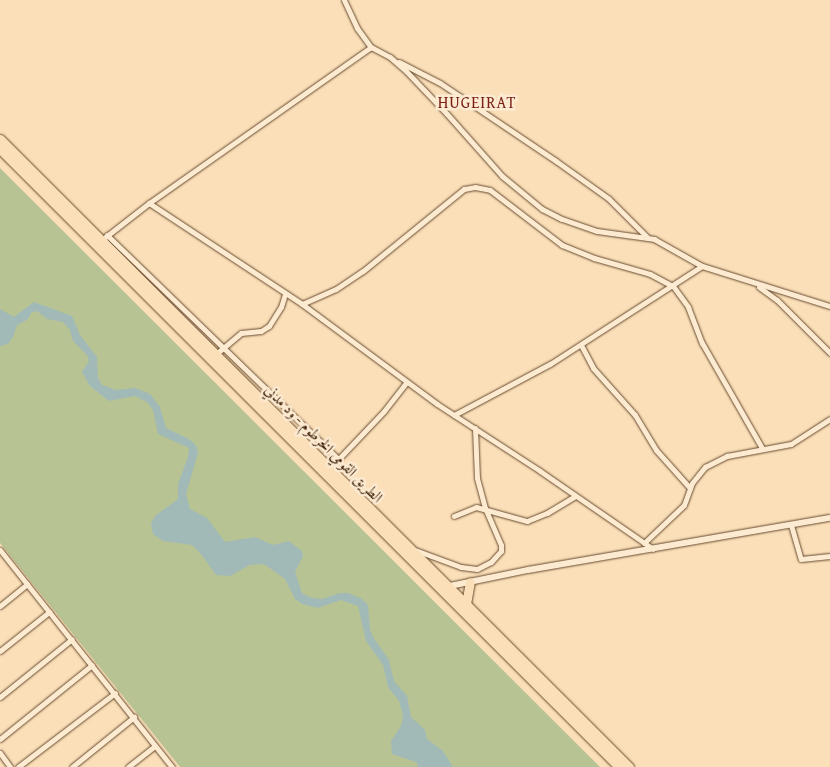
<!DOCTYPE html>
<html>
<head>
<meta charset="utf-8">
<style>
  body { margin:0 }
  #map { position:relative; width:830px; height:767px; overflow:hidden; background:#fadfb8; font-family:"Gentium Book Plus",Amiri,serif }
  div>[style] { position:absolute }
  .green>* { inset:0; background:#b8c393 }
  .water>* { inset:0; background:#a1bab7 }
  .roads { filter:drop-shadow(0 0 1px #684b30) drop-shadow(0 0 1px #684b30) }
  .minor>* { height:5px; margin:-2.5px; padding:0 2.5px; transform-origin:2.5px; border-radius:2.5px; background:#fcead1 }
  .tertiary>* { height:6px; margin:-3px; padding:0 3px; transform-origin:3px; border-radius:3px; background:#fcead1 }
  .trunk>* { height:9px; margin:-4.5px; padding:0 4.5px; transform-origin:4.5px; border-radius:4.5px; background:#fadfb8 }
  span { translate:-50% -50%; white-space:nowrap; text-align:center; line-height:1.15; -webkit-text-stroke:5px #fcead1; paint-order:stroke }
  .street-label { font-size:15px; color:#381a02 }
  .neighbourhood-label { font-size:16px; color:#7a1f14; letter-spacing:1px }
</style>
</head>
<body>
<div id="map">
  <div class="green">
    <div style="clip-path:polygon(0 168px,600px 767px,180px 767px,0 543px)"></div>
  </div>
  <div class="water">
    <div style="clip-path:polygon(34px 302px,72px 316px,80px 335px,97px 357px,98px 378px,102px 385px,116px 390px,135px 388px,150px 394px,160px 407px,166px 428px,189px 439px,196px 445px,198px 453px,186px 494px,190px 509px,207px 518px,225px 542px,255px 537px,273px 545px,289px 541px,302px 551px,303px 556px,295px 572px,302px 593px,312px 598px,323px 599px,339px 593px,348px 593px,362px 599px,368px 605px,370px 629px,373px 637px,389px 660px,394px 681px,407px 696px,411px 717px,425px 730px,427px 739px,443px 751px,453px 767px,418px 767px,417px 763px,413px 761px,392px 754px,391px 741px,401px 726px,403px 715px,399px 701px,388px 687px,383px 665px,366px 641px,358px 606px,341px 600px,318px 608px,302px 604px,295px 599px,285px 579px,264px 564px,250px 565px,230px 576px,216px 575px,201px 554px,192px 545px,163px 541px,153px 534px,151px 524px,155px 516px,178px 499px,178px 484px,188px 457px,189px 448px,158px 434px,153px 410px,147px 402px,135px 396px,109px 401px,90px 386px,82px 372px,89px 361px,87px 355px,73px 341px,70px 330px,63px 322px,47px 319px,37px 311px,32px 312px,27px 320px,17px 325px,13px 337px,8px 344px,0 346px,0 309px,14px 317px)"></div>
  </div>
  <div class="roads">
    <div class="minor">
      <div style="left:344px;top:0;width:31px;rotate:65deg"></div>
      <div style="left:357px;top:28px;width:24px;rotate:54deg"></div>
      <div style="left:371px;top:47px;width:21px;rotate:28deg"></div>
      <div style="left:390px;top:57px;width:21px;rotate:41deg"></div>
      <div style="left:406px;top:71px;width:59px;rotate:46.4deg"></div>
      <div style="left:447px;top:114px;width:83px;rotate:48.4deg"></div>
      <div style="left:502px;top:176px;width:52px;rotate:39.5deg"></div>
      <div style="left:542px;top:209px;width:22px;rotate:27deg"></div>
      <div style="left:562px;top:219px;width:37px;rotate:19deg"></div>
      <div style="left:597px;top:231px;width:58px;rotate:8deg"></div>
      <div style="left:654px;top:239px;width:55px;rotate:29.4deg"></div>
      <div style="left:702px;top:266px;width:134px;rotate:17.4deg"></div>
      <div style="left:399px;top:62px;width:46px;rotate:27.1deg"></div>
      <div style="left:440px;top:83px;width:140px;rotate:33.9deg"></div>
      <div style="left:556px;top:161px;width:65px;rotate:35.6deg"></div>
      <div style="left:609px;top:199px;width:54px;rotate:45deg"></div>
      <div style="left:149px;top:203px;width:183px;rotate:33.4deg"></div>
      <div style="left:302px;top:304px;width:168px;rotate:36.5deg"></div>
      <div style="left:437px;top:404px;width:123px;rotate:33deg"></div>
      <div style="left:540px;top:471px;width:137px;rotate:34.6deg"></div>
      <div style="left:107px;top:235px;width:322px;rotate:44.1deg"></div>
      <div style="left:99px;top:242px;width:63px;rotate:-38deg"></div>
      <div style="left:149px;top:203px;width:271px;rotate:-35.1deg"></div>
      <div style="left:759px;top:287px;width:22px;rotate:36deg"></div>
      <div style="left:777px;top:300px;width:75px;rotate:45deg"></div>
      <div style="left:302px;top:304px;width:37px;rotate:-24deg"></div>
      <div style="left:336px;top:289px;width:32px;rotate:-34deg"></div>
      <div style="left:363px;top:271px;width:130px;rotate:-39.1deg"></div>
      <div style="left:464px;top:189px;width:11px;rotate:-10deg"></div>
      <div style="left:475px;top:187px;width:15px;rotate:11deg"></div>
      <div style="left:490px;top:190px;width:91px;rotate:37.4deg"></div>
      <div style="left:562px;top:245px;width:35px;rotate:22deg"></div>
      <div style="left:594px;top:258px;width:58px;rotate:15.9deg"></div>
      <div style="left:650px;top:274px;width:26px;rotate:28deg"></div>
      <div style="left:673px;top:286px;width:26px;rotate:54deg"></div>
      <div style="left:688px;top:307px;width:39px;rotate:69deg"></div>
      <div style="left:702px;top:343px;width:121px;rotate:60.3deg"></div>
      <div style="left:581px;top:345px;width:26px;rotate:62deg"></div>
      <div style="left:593px;top:368px;width:63px;rotate:48.2deg"></div>
      <div style="left:635px;top:415px;width:41px;rotate:59deg"></div>
      <div style="left:656px;top:450px;width:51px;rotate:48.2deg"></div>
      <div style="left:216px;top:354px;width:33px;rotate:-40deg"></div>
      <div style="left:241px;top:333px;width:20px;rotate:-6deg"></div>
      <div style="left:261px;top:331px;width:9px;rotate:-32deg"></div>
      <div style="left:269px;top:326px;width:22px;rotate:-58deg"></div>
      <div style="left:281px;top:307px;width:14px;rotate:-73deg"></div>
      <div style="left:454px;top:415px;width:109px;rotate:-28deg"></div>
      <div style="left:550px;top:364px;width:181px;rotate:-32.8deg"></div>
      <div style="left:330px;top:468px;width:79px;rotate:-46.5deg"></div>
      <div style="left:384px;top:411px;width:37px;rotate:-52deg"></div>
      <div style="left:454px;top:516px;width:24px;rotate:-22deg"></div>
      <div style="left:476px;top:507px;width:53px;rotate:15.4deg"></div>
      <div style="left:527px;top:521px;width:22px;rotate:-22deg"></div>
      <div style="left:547px;top:513px;width:33px;rotate:-31deg"></div>
      <div style="left:791px;top:525px;width:35px;rotate:74deg"></div>
      <div style="left:801px;top:559px;width:29px;rotate:-6deg"></div>
      <div style="left:644px;top:543px;width:55px;rotate:-43.5deg"></div>
      <div style="left:684px;top:505px;width:23px;rotate:-70deg"></div>
      <div style="left:692px;top:483px;width:21px;rotate:-51deg"></div>
      <div style="left:705px;top:467px;width:25px;rotate:-27deg"></div>
      <div style="left:727px;top:456px;width:65px;rotate:-10.6deg"></div>
      <div style="left:791px;top:444px;width:46px;rotate:-32.7deg"></div>
      <div style="left:0;top:550px;width:277px;rotate:51.6deg"></div>
      <div style="left:415px;top:550px;width:49px;rotate:20.3deg"></div>
      <div style="left:461px;top:567px;width:16px;rotate:7deg"></div>
      <div style="left:477px;top:569px;width:16px;rotate:-27deg"></div>
      <div style="left:491px;top:562px;width:15px;rotate:-48deg"></div>
      <div style="left:501px;top:551px;width:6px;rotate:-90deg"></div>
      <div style="left:501px;top:545px;width:40px;rotate:-113.4deg"></div>
      <div style="left:485px;top:508px;width:31px;rotate:-105deg"></div>
      <div style="left:477px;top:478px;width:50px;rotate:-92.3deg"></div>
      <div style="left:0;top:606px;width:35px;rotate:-39deg"></div>
      <div style="left:0;top:651px;width:63px;rotate:-38.5deg"></div>
      <div style="left:0;top:697px;width:92px;rotate:-38.9deg"></div>
      <div style="left:0;top:739px;width:118px;rotate:-38.8deg"></div>
      <div style="left:0;top:753px;width:17px;rotate:54deg"></div>
      <div style="left:18px;top:767px;width:122px;rotate:-37.3deg"></div>
      <div style="left:72px;top:767px;width:80px;rotate:-38.9deg"></div>
      <div style="left:128px;top:767px;width:34px;rotate:-38deg"></div>
    </div>
    <div class="tertiary">
      <div style="left:445px;top:587px;width:85px;rotate:-11.6deg"></div>
      <div style="left:528px;top:570px;width:306px;rotate:-9.8deg"></div>
    </div>
    <div class="trunk">
      <div style="left:0;top:139px;width:889px;rotate:44.95deg"></div>
      <div style="left:0;top:149px;width:875px;rotate:44.95deg"></div>
      <div style="left:466px;top:604px;width:22px;rotate:-80deg"></div>
    </div>
  </div>
  <div class="street-label">
    <span style="left:324px;top:443px;rotate:45deg">الطريق القومي الخرطوم - ود مدني</span>
  </div>
  <div class="neighbourhood-label">
    <span style="left:477px;top:102px">HUGEIRAT</span>
  </div>
</div>
</body>
</html>
